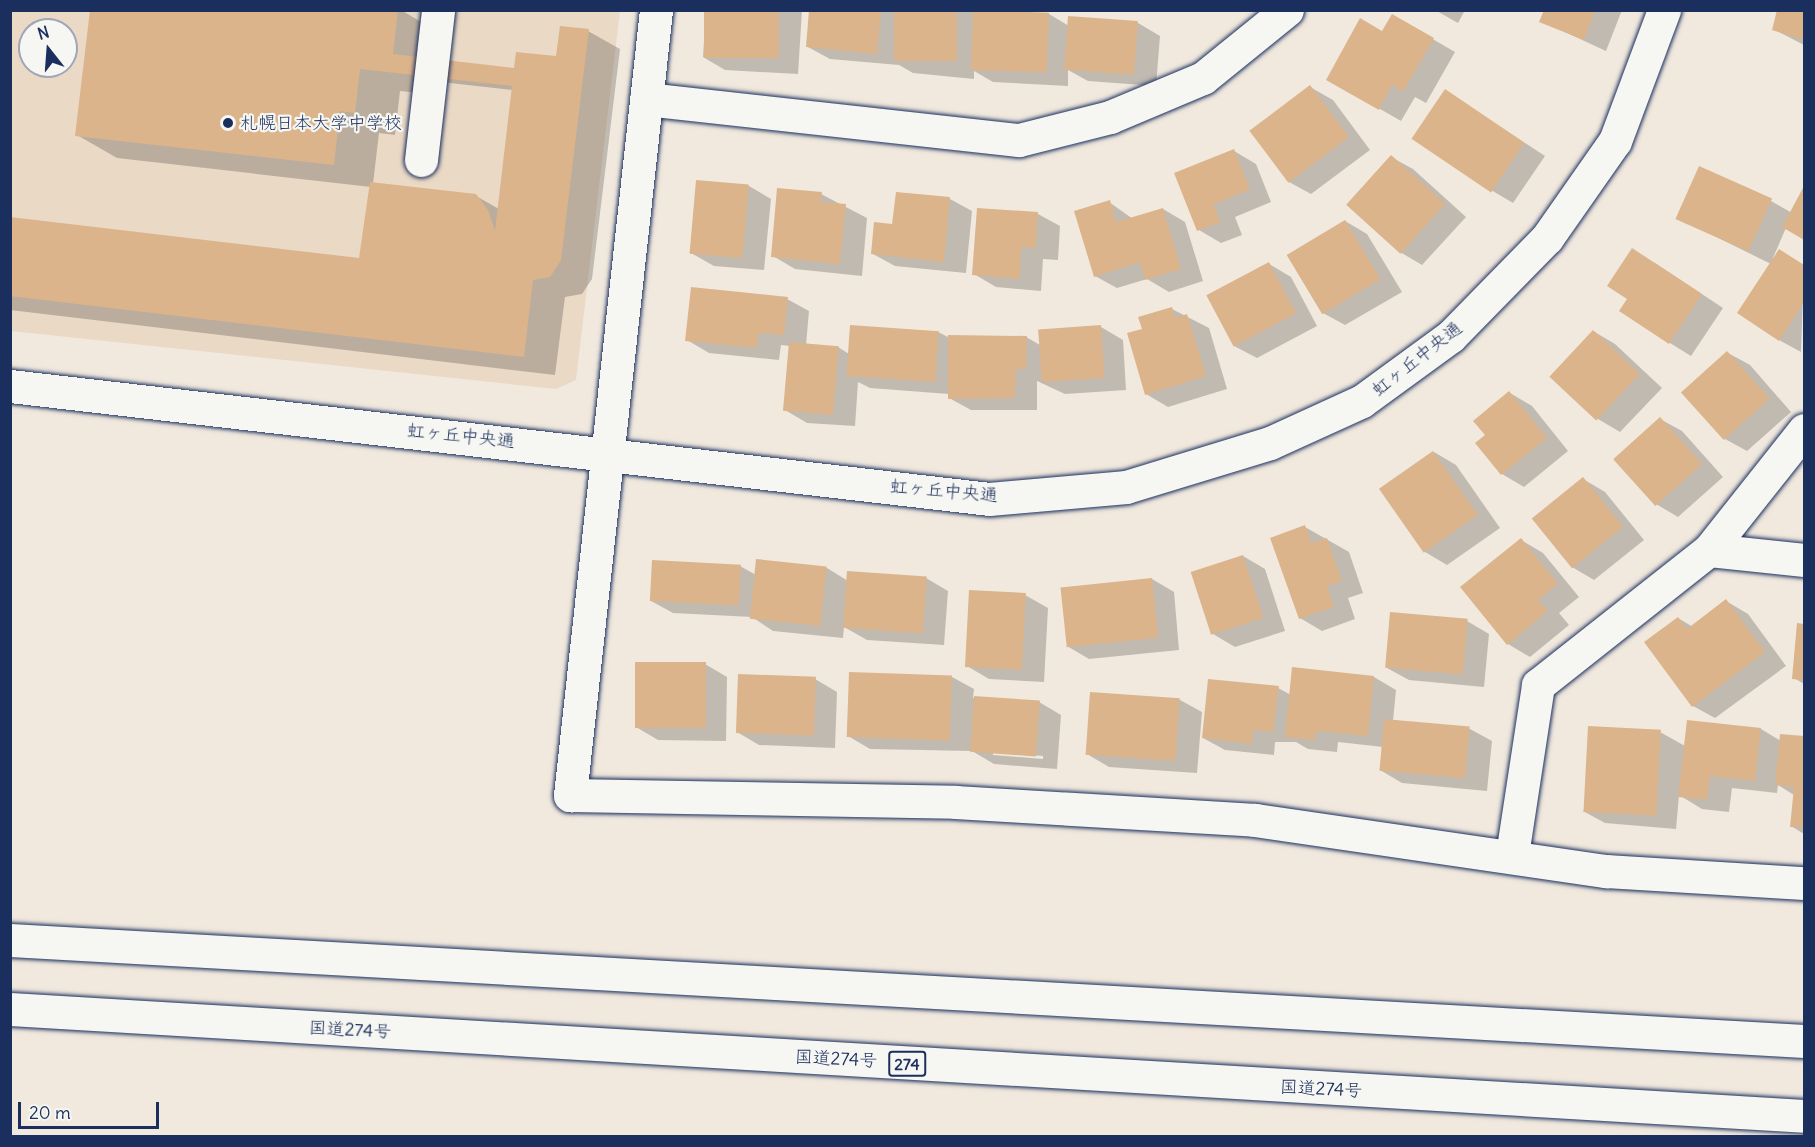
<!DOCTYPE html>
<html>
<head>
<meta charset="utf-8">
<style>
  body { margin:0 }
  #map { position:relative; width:1815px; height:1147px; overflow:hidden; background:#f1e9de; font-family:Delius,"Klee One",sans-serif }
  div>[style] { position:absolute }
  .built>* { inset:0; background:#ead9c5 }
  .shadow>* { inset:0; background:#0003 }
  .building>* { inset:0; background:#dbb48c; transform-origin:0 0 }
  .roads { filter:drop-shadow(0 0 2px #1b2f5e) drop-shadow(0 0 2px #1b2f5e) }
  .minor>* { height:33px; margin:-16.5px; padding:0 16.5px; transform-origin:16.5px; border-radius:16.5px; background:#f6f6f2 }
  .highway>* { height:33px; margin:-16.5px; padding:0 16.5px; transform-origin:16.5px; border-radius:16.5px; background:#f6f6f2 }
  .dots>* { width:16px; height:16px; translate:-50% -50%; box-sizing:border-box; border:3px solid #f6f6f2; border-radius:50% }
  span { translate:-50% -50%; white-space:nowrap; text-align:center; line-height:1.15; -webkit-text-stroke:4.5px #f6f6f2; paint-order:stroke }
  .shield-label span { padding:2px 4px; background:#f6f6f2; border:2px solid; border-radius:4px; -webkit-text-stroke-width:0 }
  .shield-label { font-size:16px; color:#1b2f5e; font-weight:700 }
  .poi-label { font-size:18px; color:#1b2f5e }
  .left { translate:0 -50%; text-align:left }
  .street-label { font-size:18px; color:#1b2f5e }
  .frame { position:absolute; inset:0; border:12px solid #1b2f5e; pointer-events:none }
  .north { position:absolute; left:18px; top:18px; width:60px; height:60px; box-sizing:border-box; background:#f6f6f2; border:2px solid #9ea6b7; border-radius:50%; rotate:343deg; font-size:16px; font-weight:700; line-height:24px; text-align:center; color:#1b2f5e }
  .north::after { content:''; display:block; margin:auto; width:21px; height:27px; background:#1b2f5e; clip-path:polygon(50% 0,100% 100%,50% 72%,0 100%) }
  .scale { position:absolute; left:18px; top:1102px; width:141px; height:27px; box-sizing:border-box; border:3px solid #1b2f5e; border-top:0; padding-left:8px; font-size:18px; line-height:21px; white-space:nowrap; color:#1b2f5e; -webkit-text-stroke:4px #f6f6f2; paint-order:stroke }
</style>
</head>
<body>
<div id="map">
  <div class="built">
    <div style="clip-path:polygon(evenodd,11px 11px,620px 11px,576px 380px,556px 389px,11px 331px,11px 11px,30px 30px,66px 30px,66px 66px,30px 66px,30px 30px)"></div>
  </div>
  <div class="shadow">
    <div style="clip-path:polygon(evenodd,92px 10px,401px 10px,438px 32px,434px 60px,515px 70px,557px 58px,588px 31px,620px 49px,592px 279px,582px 294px,565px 297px,555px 375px,10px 310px,10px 219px,361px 259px,371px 187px,117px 158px,77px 135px,92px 10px,432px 81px,513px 90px,499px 209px,476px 196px,373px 184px,379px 133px,395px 135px,400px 91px,430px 94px,432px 81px)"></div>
    <div style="clip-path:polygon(706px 10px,802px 10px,798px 74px,725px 70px,703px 57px)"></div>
    <div style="clip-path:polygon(811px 10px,993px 10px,1049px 14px,1069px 26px,1138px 23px,1160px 36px,1156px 86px,1088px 81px,1068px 70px,1068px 86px,993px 82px,974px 71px,974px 79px,913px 73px,899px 65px,830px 59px,808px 47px)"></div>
    <div style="clip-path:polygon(1435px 10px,1465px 10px,1458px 23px)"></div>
    <div style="clip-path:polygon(1546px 10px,1622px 10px,1606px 51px,1541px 21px)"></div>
    <div style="clip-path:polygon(1779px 10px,1804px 10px,1804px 45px,1773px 29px)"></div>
    <div style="clip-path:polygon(1393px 16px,1455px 52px,1426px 103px,1415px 97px,1401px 121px,1328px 79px,1383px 33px)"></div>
    <div style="clip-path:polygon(1310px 87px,1333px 100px,1370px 150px,1311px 194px,1289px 182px)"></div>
    <div style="clip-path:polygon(1445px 91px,1545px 156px,1513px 203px,1491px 190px)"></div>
    <div style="clip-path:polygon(1234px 151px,1256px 164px,1271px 202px,1235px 217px,1242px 235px,1221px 243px,1199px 230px)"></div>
    <div style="clip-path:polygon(1391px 157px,1413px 169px,1466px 217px,1422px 265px,1400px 252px)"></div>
    <div style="clip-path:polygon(749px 186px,771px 199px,764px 270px,714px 266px,691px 253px)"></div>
    <div style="clip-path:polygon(1804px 190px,1804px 239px,1786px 228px,1772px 260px,1780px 251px,1804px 265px,1801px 352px,1779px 340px,1771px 264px,1678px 218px,1771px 201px,1792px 213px)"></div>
    <div style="clip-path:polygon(821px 194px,867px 218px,862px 276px,795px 269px,773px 256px)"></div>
    <div style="clip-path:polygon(950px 199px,972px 211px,966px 273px,895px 266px,873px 254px,894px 226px)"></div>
    <div style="clip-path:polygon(1109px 202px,1133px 219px,1163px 209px,1185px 222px,1203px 281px,1169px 292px,1147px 279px,1117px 288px,1095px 276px)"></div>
    <div style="clip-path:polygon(978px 210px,1038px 214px,1060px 226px,1058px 260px,1043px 259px,1041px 291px,996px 287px,974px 274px)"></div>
    <div style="clip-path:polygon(1345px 221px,1367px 234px,1402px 292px,1345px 325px,1323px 313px)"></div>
    <div style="clip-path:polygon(1655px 263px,1723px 308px,1691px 356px,1670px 343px,1629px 298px)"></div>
    <div style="clip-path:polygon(1269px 264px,1291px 277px,1317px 326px,1257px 358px,1234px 346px)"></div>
    <div style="clip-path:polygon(787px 299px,809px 311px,806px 345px,838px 347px,849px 354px,938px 332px,950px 338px,1026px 337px,1040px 345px,1101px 327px,1123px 340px,1126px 390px,1065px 394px,1037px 381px,1037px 410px,971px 410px,949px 398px,949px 394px,870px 388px,858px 382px,855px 426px,807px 423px,785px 410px,790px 346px,781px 345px,779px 360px,709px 353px,687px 340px)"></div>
    <div style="clip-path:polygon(1172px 309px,1209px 328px,1227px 389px,1168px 407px,1146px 394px,1143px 330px)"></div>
    <div style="clip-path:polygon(1593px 331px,1615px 344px,1662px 388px,1620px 432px,1598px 419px,1551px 376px)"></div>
    <div style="clip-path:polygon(1728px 353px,1750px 365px,1791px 412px,1747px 451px,1725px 439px)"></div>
    <div style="clip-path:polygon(1510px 393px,1532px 406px,1568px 451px,1524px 487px,1502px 474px,1487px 435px)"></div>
    <div style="clip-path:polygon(1660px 419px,1682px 431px,1723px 477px,1678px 517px,1656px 504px)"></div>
    <div style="clip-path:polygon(1434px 452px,1456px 465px,1500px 528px,1447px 565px,1425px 552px)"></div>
    <div style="clip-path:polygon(1583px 479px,1605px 492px,1644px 540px,1594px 580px,1572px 567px)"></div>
    <div style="clip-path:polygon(1305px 527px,1349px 552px,1363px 593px,1348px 598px,1355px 619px,1322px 631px,1300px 618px)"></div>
    <div style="clip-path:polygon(1521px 540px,1543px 553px,1579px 597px,1559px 613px,1569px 625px,1530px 657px,1508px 644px)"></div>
    <div style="clip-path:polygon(1243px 556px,1265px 569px,1285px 631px,1235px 647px,1213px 634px)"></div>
    <div style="clip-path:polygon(740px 566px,756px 575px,827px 568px,848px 581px,926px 578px,948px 591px,944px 645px,867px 640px,844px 627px,843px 638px,773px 631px,752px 617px,673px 613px,651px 601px)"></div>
    <div style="clip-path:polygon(1152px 579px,1174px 592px,1179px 650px,1089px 659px,1067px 646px)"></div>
    <div style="clip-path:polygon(1025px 595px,1048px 608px,1044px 682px,989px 679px,967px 666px)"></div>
    <div style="clip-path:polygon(1726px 601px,1748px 614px,1786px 666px,1715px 718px,1693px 706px,1678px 618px,1693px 627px)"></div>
    <div style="clip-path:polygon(1467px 621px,1489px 634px,1484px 687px,1409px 680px,1387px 668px)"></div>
    <div style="clip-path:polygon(1799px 625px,1804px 625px,1804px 684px,1794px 678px)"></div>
    <div style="clip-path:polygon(705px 664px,727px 677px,726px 741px,658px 740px,636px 727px)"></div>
    <div style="clip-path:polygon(1294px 669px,1374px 677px,1396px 690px,1393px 721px,1470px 729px,1492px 741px,1487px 791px,1402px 783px,1380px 770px,1383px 747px,1338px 742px,1337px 752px,1308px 749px,1296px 742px,1275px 742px,1274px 755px,1225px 750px,1203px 738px,1278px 688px,1291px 695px)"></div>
    <div style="clip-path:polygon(evenodd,952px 677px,974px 689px,973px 698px,1039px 702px,1061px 715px,1057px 769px,994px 764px,972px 751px,870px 749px,848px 736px,952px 677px,993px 752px,1043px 756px,1043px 759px,993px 755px,993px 752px)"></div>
    <div style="clip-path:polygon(815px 679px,837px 692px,835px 748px,759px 745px,737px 732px)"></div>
    <div style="clip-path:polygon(1092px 694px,1180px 700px,1202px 712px,1197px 773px,1109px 767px,1087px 754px)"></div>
    <div style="clip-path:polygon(1761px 729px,1781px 741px,1781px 736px,1804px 738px,1804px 834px,1791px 826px,1794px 795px,1778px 785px,1777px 793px,1732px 788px,1729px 812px,1702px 809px,1679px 795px,1676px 829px,1605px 823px,1583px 811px,1660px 732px,1685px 746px)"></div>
  </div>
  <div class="building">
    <div style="clip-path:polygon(90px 10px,398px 10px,393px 54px,514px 68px,516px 52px,556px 56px,560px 26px,589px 29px,561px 260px,550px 277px,533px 280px,524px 357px,10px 296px,10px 217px,359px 258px,370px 182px,476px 194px,488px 210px,495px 231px,512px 86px,360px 69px,355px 113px,340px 111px,334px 165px,75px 136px)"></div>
    <div style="left:704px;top:10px;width:75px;height:48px"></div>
    <div style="clip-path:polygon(809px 10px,881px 10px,877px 54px,806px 47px)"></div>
    <div style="left:894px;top:10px;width:63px;height:51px"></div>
    <div style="left:973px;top:10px;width:76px;height:60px;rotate:2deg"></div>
    <div style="clip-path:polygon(1544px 10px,1595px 10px,1584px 40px,1539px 22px)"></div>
    <div style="clip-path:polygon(1777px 10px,1804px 10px,1804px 40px,1772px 30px)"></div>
    <div style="clip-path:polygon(1392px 14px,1434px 38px,1403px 92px,1392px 85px,1379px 110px,1326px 80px,1360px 18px,1382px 31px)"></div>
    <div style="left:1068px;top:16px;width:70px;height:54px;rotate:4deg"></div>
    <div style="left:1310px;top:85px;width:65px;height:76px;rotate:53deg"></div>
    <div style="left:1445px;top:89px;width:96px;height:60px;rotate:34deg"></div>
    <div style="clip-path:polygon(1234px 149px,1250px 189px,1213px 205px,1221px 222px,1197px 231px,1174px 173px)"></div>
    <div style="left:1391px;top:155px;width:73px;height:67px;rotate:42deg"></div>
    <div style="left:1699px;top:166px;width:80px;height:58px;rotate:24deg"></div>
    <div style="left:696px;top:180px;width:53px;height:74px;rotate:5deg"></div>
    <div style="clip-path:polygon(1804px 186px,1804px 240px,1782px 227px)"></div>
    <div style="clip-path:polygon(777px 188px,822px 192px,820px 202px,846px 204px,840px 264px,771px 257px)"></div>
    <div style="clip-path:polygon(896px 192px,950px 197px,944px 262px,871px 254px,874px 222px,892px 224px)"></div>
    <div style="clip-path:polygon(1110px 200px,1116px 222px,1163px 208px,1181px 269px,1145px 280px,1140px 262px,1094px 277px,1074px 211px)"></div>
    <div style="clip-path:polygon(977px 208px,1038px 212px,1036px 248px,1021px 247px,1020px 279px,972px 275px)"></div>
    <div style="left:1345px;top:220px;width:69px;height:68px;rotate:59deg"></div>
    <div style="clip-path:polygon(1632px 248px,1702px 294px,1669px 344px,1619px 311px,1627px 299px,1607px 286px)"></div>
    <div style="clip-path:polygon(1779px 249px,1804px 265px,1804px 302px,1779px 341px,1737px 313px)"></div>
    <div style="left:1269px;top:262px;width:58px;height:71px;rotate:62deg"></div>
    <div style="clip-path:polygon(691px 287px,788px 297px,784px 335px,759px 333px,757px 348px,685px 341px)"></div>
    <div style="clip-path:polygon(1172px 307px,1175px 318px,1187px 314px,1206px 376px,1145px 395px,1127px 333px,1142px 329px,1138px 317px)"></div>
    <div style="left:850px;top:325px;width:89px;height:51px;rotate:4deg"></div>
    <div style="left:1101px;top:325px;width:53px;height:63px;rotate:86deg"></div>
    <div style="left:1593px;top:330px;width:64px;height:64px;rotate:43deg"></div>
    <div style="clip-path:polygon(948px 335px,1027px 336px,1026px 369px,1016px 369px,1015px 398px,948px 399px)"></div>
    <div style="left:789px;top:342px;width:50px;height:69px;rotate:5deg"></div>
    <div style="left:1727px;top:351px;width:64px;height:62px;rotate:48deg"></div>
    <div style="clip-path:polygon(1509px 391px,1547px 438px,1501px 475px,1475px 443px,1485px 435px,1473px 421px)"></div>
    <div style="left:1660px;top:417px;width:63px;height:63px;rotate:48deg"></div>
    <div style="left:1433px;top:451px;width:78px;height:66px;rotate:55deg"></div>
    <div style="left:1583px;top:477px;width:64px;height:66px;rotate:51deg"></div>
    <div style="clip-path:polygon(1305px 525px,1311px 543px,1327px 538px,1342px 581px,1327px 586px,1334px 607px,1299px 619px,1270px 538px)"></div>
    <div style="clip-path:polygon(1521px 538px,1558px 584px,1538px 600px,1548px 611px,1507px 645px,1460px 587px)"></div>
    <div style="left:1243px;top:555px;width:66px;height:55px;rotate:72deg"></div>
    <div style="left:756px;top:559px;width:71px;height:60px;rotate:6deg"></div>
    <div style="left:652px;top:560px;width:89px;height:41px;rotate:3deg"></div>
    <div style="left:847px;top:571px;width:80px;height:57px;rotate:4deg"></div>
    <div style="left:1152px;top:578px;width:60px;height:92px;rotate:84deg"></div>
    <div style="left:969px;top:590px;width:57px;height:77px;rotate:3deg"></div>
    <div style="clip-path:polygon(1726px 599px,1765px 652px,1692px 707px,1644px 642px,1678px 617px,1687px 629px)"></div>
    <div style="left:1390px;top:612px;width:78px;height:56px;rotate:5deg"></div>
    <div style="clip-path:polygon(1797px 623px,1804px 624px,1804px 680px,1792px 679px)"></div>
    <div style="left:635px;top:662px;width:71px;height:66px"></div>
    <div style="clip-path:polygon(1292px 667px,1374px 676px,1368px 736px,1316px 731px,1315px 740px,1285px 737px)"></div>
    <div style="left:849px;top:672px;width:103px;height:65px;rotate:2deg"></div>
    <div style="left:738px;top:674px;width:78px;height:59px;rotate:2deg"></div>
    <div style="clip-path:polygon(1208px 679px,1279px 686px,1273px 732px,1253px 730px,1252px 744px,1202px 738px)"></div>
    <div style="left:1090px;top:692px;width:90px;height:63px;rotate:4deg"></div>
    <div style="left:974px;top:696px;width:66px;height:56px;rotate:4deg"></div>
    <div style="left:1384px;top:719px;width:86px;height:52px;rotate:5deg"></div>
    <div style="clip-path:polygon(1687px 720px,1761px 728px,1755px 781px,1710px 776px,1707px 800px,1678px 797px)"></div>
    <div style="left:1588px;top:726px;width:73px;height:86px;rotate:3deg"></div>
    <div style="clip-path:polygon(1780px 734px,1804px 736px,1804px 828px,1790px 827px,1794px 787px,1775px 785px)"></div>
  </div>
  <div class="roads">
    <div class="minor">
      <div style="left:656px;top:10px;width:790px;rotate:96.25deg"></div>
      <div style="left:570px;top:795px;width:385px;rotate:1deg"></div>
      <div style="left:955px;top:802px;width:301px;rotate:3.4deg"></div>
      <div style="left:1255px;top:820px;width:355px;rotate:8.3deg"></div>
      <div style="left:1606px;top:871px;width:198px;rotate:3.5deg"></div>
      <div style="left:646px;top:99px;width:375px;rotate:6.3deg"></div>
      <div style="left:1019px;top:140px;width:94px;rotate:-14.2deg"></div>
      <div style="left:1110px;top:117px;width:101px;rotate:-22.8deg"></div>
      <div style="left:1203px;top:78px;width:108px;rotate:-39deg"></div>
      <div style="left:421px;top:160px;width:151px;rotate:-83.5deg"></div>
      <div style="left:10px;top:386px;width:985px;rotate:6.58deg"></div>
      <div style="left:989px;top:499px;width:138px;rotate:-5deg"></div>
      <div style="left:1126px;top:487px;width:151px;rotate:-17deg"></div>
      <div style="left:1270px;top:443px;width:101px;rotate:-24.5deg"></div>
      <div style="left:1362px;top:401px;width:110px;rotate:-36.1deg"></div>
      <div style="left:1451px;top:336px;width:137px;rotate:-45.6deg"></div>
      <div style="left:1547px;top:238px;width:118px;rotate:-55deg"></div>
      <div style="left:1615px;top:141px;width:140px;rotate:-69.5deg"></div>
      <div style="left:1709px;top:550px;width:96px;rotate:6deg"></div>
      <div style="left:1512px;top:855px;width:172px;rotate:-81.3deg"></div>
      <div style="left:1538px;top:685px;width:218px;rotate:-38.3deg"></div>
      <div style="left:1709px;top:550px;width:153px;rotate:-51.6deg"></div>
    </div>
    <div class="highway">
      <div style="left:10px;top:940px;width:1797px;rotate:3.22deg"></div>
      <div style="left:10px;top:1009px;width:1797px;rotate:3.41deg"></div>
    </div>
  </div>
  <div class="dots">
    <div style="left:228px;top:123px;background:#1b2f5e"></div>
  </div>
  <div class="shield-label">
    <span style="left:907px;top:1064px">274</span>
  </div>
  <div class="poi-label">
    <span class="left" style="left:240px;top:123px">札幌日本大学中学校</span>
  </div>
  <div class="street-label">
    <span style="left:1417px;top:359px;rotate:-38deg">虹ヶ丘中央通</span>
    <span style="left:461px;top:436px;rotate:6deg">虹ヶ丘中央通</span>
    <span style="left:944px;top:491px;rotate:5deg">虹ヶ丘中央通</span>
    <span style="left:350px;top:1030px;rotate:3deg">国道274号</span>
    <span style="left:836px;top:1059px;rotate:3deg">国道274号</span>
    <span style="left:1321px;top:1089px;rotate:3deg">国道274号</span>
  </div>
  <div class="frame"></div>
  <div class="north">N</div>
  <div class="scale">20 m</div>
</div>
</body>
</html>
